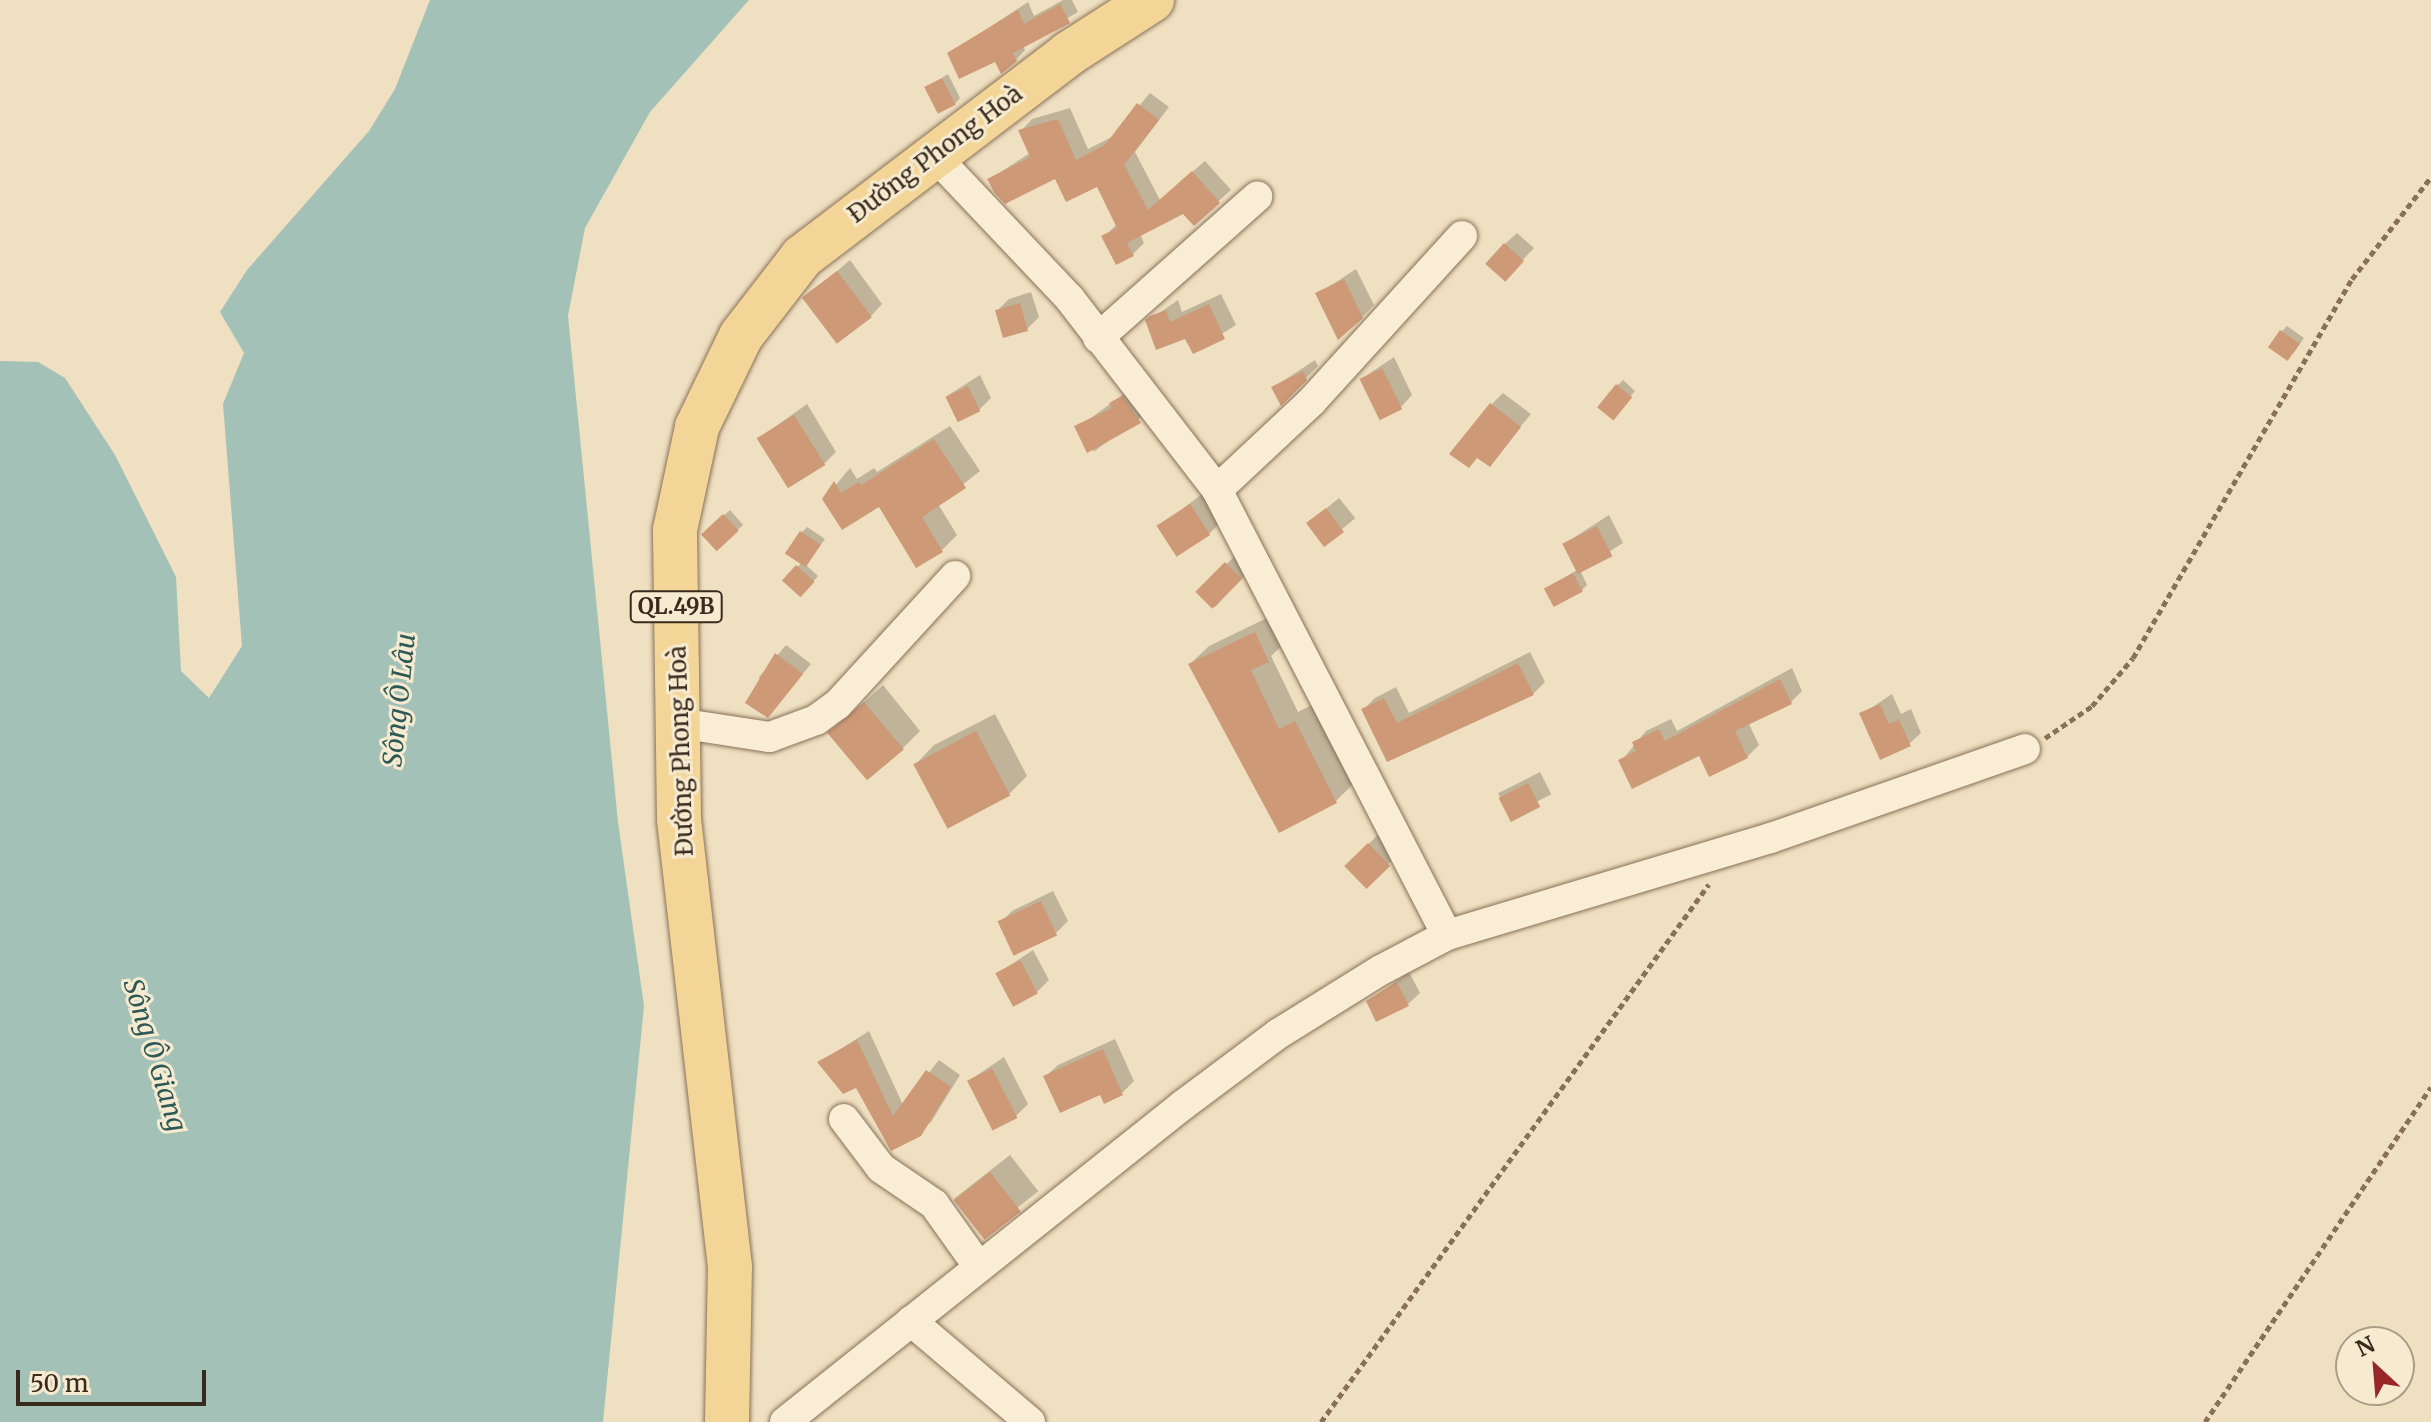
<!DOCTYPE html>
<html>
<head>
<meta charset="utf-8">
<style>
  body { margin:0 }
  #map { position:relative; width:2431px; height:1422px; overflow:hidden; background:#efe0c1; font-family:Merriweather,serif }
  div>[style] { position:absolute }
  .water>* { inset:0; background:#a4c1b8 }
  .shadow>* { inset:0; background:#0003; transform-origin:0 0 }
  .building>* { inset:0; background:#ce9976; transform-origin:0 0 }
  .path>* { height:5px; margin-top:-2.5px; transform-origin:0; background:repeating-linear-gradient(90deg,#897158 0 6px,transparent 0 10px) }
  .roads { filter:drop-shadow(0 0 2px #897158) drop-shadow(0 0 2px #897158) }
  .street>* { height:30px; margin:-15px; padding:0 15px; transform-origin:15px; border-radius:15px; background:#f9eed5 }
  .primary>* { height:44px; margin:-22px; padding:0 22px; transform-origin:22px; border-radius:22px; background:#f3d598 }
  span { translate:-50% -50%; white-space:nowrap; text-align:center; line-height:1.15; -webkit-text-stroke:6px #f6ebd1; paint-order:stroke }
  .shield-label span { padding:2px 6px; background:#f6ebd1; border:2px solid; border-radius:6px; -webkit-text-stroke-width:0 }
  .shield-label { font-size:22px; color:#382a1d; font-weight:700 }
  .street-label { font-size:24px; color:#382a1d }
  .water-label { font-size:26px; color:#2c5855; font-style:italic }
  .north { position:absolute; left:2335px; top:1326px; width:80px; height:80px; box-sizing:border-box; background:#f6ebd1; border:2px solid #aa9e89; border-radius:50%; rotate:334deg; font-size:22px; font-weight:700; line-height:32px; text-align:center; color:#382a1d }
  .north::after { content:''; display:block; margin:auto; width:28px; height:36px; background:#99272a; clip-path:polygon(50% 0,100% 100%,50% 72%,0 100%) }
  .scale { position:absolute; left:16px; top:1370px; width:190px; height:36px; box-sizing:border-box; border:4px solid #382a1d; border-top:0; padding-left:10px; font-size:24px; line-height:28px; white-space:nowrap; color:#382a1d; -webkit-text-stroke:6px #f6ebd1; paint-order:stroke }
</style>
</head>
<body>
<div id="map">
  <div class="water">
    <div style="clip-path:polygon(430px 0,749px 0,650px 112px,585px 228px,568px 316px,618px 822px,644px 1006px,603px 1422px,0 1422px,0 361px,38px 362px,65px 378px,115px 455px,176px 577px,181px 671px,209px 698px,242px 646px,223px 404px,244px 353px,220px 312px,247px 270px,369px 131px,395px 89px)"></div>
  </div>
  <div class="shadow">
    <div style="clip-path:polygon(1063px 0,1072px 0,1078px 12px,1023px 45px,1025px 50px,1016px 60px,949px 54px,1028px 2px,1034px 16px)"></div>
    <div style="clip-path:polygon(948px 74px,960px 98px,955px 104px,927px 88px)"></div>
    <div style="clip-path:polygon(1150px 93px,1169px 107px,1135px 152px,1160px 200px,1205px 161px,1231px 190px,1194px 223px,1184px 211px,1140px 234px,1144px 243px,1132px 255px,1104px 237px,1116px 225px,1098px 184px,1056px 177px,990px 179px,1030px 153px,1021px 131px,1032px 119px,1070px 108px,1088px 149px,1114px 136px)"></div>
    <div style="clip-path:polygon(1517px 233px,1534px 248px,1517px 266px,1505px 244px)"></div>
    <div style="clip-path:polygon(850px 260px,882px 304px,871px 316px,804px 299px)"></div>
    <div style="clip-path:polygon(1356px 269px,1374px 305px,1362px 317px,1318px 294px)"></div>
    <div style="clip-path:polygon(1031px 292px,1039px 317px,1027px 329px,997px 311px,1009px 299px)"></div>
    <div style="clip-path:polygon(1221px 294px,1236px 325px,1193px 352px,1186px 336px,1148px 321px,1178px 300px,1182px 312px)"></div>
    <div style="clip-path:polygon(2287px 326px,2304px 338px,2293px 354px,2281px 332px)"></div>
    <div style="clip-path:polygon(1394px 357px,1412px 395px,1401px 407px,1361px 379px)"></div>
    <div style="clip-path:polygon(1315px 360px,1318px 366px,1281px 402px,1274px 387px)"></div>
    <div style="clip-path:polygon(980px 375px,991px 398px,979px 410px,947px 396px)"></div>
    <div style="clip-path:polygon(1623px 380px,1635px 391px,1617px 412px,1617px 386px)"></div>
    <div style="left:1132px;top:388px;width:29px;height:68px;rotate:54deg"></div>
    <div style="clip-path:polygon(1503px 393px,1531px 414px,1490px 464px,1478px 456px,1491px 405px)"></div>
    <div style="clip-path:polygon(807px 404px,836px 452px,824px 464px,759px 438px)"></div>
    <div style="clip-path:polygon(950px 426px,980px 471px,938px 504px,957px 535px,942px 550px,880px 504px,824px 499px,850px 468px,857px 479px,874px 468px,877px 472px)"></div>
    <div style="clip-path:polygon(1202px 494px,1221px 522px,1209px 534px,1160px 526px)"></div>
    <div style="left:1339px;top:498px;width:26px;height:39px;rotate:51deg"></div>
    <div style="left:730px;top:510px;width:20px;height:35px;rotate:49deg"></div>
    <div style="clip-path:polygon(1609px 515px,1623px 543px,1580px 570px,1587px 585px,1582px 590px,1547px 588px,1577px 570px,1564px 544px)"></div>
    <div style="clip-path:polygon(807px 527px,825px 539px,806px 565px,818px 576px,801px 595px,785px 581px,802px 562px,802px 532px)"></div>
    <div style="left:1238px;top:552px;width:21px;height:56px;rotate:43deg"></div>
    <div style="clip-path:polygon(1273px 615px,1286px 642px,1271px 656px,1298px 712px,1314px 704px,1354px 783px,1336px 801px,1280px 830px,1190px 664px,1209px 646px)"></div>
    <div style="clip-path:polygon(786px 645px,811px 664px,768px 716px,759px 677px)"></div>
    <div style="clip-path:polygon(1530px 652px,1545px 682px,1533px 694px,1388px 760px,1363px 710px,1375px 698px,1396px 687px,1409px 713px)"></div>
    <div style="clip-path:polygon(1792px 668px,1802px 691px,1790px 703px,1748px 722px,1759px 745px,1747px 757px,1700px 754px,1621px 761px,1646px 731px,1671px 719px,1677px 731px)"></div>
    <div style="clip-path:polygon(883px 685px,920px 731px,902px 749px,849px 716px)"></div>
    <div style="clip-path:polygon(1892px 694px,1901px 714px,1911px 709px,1921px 733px,1909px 744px,1862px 714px)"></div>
    <div style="clip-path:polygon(995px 714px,1027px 776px,1009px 794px,916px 764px,934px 745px)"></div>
    <div style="left:1540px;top:772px;width:25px;height:47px;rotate:63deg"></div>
    <div style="left:1381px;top:832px;width:28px;height:47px;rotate:46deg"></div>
    <div style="clip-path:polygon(1053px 891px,1068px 921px,1056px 933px,1015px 953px,1001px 922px,1012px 911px)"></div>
    <div style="clip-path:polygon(1033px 950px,1049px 980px,1037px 992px,997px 974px)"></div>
    <div style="clip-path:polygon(1409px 972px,1420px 993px,1408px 1004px,1368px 1001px)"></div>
    <div style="clip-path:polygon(869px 1031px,903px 1105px,939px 1060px,960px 1075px,931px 1122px,891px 1148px,856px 1085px,820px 1062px)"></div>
    <div style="clip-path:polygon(1115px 1039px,1134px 1081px,1122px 1093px,1046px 1076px,1058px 1065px)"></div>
    <div style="clip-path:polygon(1004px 1057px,1028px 1104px,1016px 1116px,970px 1080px)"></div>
    <div style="left:1010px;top:1155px;width:46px;height:71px;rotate:52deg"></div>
  </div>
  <div class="building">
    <div style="clip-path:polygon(1060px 4px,1070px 23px,1013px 53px,1017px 61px,1001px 74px,995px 62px,959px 79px,947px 53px,1018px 10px,1024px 24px)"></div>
    <div style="left:942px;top:78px;width:30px;height:20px;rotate:63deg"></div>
    <div style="clip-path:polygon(1137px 103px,1159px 120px,1124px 165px,1148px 210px,1192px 171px,1220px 203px,1194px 226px,1183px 214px,1127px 243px,1134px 256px,1116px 265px,1101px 236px,1117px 228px,1097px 187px,1066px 202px,1055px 179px,1005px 204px,994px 192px,987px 179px,1030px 157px,1018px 130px,1058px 119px,1076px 160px,1105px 145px)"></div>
    <div style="left:1504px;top:243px;width:27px;height:28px;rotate:42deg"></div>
    <div style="left:837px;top:271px;width:58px;height:44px;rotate:53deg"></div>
    <div style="clip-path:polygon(1344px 279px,1363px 318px,1338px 340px,1315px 293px)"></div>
    <div style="left:1020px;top:303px;width:29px;height:26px;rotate:74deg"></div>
    <div style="clip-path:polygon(1209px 304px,1225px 339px,1193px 354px,1185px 339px,1156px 350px,1145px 320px,1150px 316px,1166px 310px,1170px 322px)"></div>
    <div style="left:2280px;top:330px;width:24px;height:21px;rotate:35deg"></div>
    <div style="left:1382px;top:368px;width:46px;height:25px;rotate:64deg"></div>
    <div style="clip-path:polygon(1303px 371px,1307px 380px,1281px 406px,1271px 387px)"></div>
    <div style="left:1616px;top:384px;width:21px;height:30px;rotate:39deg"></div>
    <div style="left:968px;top:386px;width:28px;height:25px;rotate:64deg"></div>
    <div style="clip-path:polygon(1122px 396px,1141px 423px,1087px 453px,1074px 426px,1112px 408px,1109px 403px)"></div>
    <div style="clip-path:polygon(1490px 403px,1521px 427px,1490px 467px,1477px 458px,1469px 468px,1449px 454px)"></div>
    <div style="left:794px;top:415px;width:59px;height:44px;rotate:58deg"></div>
    <div style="clip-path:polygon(934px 439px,966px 488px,922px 517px,943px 552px,916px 568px,879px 507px,842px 530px,822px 499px,834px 481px,841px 493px,859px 482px,861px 485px)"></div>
    <div style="left:1190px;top:504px;width:37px;height:40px;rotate:57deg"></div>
    <div style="left:1326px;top:508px;width:30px;height:25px;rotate:53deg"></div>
    <div style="left:723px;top:514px;width:23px;height:30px;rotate:47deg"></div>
    <div style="left:1597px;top:526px;width:34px;height:39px;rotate:63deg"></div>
    <div style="left:800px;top:531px;width:25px;height:27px;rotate:34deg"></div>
    <div style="left:1225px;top:562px;width:24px;height:42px;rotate:45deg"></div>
    <div style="left:796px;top:565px;width:25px;height:21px;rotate:42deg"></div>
    <div style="left:1573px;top:573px;width:21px;height:33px;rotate:62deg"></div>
    <div style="clip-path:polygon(1255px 632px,1269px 662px,1251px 670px,1279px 729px,1295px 721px,1337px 803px,1279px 833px,1188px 664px)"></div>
    <div style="clip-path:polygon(775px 653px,803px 674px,768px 718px,745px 703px)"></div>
    <div style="clip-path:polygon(1518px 663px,1534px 695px,1387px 762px,1361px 709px,1384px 698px,1397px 723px)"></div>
    <div style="clip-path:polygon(1780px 679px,1792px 704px,1735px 731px,1748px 758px,1709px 777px,1699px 756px,1632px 789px,1618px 760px,1636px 751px,1632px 742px,1659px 729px,1665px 741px)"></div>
    <div style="left:864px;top:702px;width:62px;height:48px;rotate:50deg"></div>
    <div style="clip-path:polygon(1880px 704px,1889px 724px,1899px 720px,1911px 746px,1880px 760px,1859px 713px)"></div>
    <div style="left:976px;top:731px;width:73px;height:71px;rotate:62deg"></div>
    <div style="left:1528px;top:783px;width:27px;height:33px;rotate:63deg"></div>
    <div style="left:1368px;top:843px;width:32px;height:33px;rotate:46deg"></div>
    <div style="left:1041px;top:901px;width:38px;height:48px;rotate:65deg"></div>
    <div style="left:1020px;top:960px;width:38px;height:28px;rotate:62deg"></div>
    <div style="clip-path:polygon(1397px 982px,1409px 1006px,1376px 1022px,1366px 1001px)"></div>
    <div style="clip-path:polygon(857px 1040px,893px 1116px,926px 1070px,951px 1087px,921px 1136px,891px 1151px,856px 1088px,843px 1094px,817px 1062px)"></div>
    <div style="clip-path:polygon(1103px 1049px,1123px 1095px,1104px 1104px,1100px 1095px,1060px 1113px,1043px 1076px)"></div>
    <div style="left:992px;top:1068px;width:56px;height:28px;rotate:63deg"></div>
    <div style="left:990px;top:1172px;width:50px;height:46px;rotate:52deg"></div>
  </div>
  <div class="path">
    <div style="left:2045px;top:738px;width:57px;rotate:-34.2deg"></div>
    <div style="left:2092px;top:706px;width:63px;rotate:-49.5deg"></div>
    <div style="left:2133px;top:658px;width:438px;rotate:-60deg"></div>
    <div style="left:2352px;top:279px;width:129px;rotate:-52.2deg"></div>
    <div style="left:1321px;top:1422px;width:663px;rotate:-54.2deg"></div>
    <div style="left:2205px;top:1422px;width:404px;rotate:-56deg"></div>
  </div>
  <div class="roads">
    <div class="street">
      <div style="left:933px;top:154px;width:199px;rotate:46.6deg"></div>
      <div style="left:1070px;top:299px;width:241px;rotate:52.4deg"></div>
      <div style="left:1217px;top:490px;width:501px;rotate:62.67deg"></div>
      <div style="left:1098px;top:338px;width:213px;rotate:-41.6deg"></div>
      <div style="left:1217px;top:490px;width:130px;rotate:-43.1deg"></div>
      <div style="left:1312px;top:401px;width:223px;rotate:-47.7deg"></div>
      <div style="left:678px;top:723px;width:93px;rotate:8.7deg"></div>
      <div style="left:770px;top:737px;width:49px;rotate:-20.3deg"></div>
      <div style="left:816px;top:720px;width:26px;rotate:-36deg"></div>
      <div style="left:837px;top:705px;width:175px;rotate:-47.5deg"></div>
      <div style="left:844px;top:1119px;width:61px;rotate:52.9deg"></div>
      <div style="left:881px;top:1168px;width:64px;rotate:34.2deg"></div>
      <div style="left:934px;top:1204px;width:77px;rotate:54.5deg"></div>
      <div style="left:911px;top:1321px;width:156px;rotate:40.3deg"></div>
      <div style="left:785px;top:1422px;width:509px;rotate:-38.54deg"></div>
      <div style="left:1183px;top:1105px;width:119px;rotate:-36.8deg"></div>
      <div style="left:1278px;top:1034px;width:121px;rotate:-31.9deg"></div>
      <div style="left:1381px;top:970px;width:75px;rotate:-27.9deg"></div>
      <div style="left:1447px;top:935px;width:338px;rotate:-16.7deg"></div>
      <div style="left:1771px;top:838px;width:269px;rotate:-19.3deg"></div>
    </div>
    <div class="primary">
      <div style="left:727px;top:1422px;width:155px;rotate:-88.9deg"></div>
      <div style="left:730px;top:1267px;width:451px;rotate:-96.5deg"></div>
      <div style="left:679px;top:819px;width:289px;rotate:-90.8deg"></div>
      <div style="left:675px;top:530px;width:105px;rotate:-77.9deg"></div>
      <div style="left:697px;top:427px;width:101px;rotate:-64.2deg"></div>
      <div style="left:741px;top:336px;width:100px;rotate:-52.3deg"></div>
      <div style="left:802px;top:257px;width:335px;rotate:-37.3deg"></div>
      <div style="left:1068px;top:54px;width:100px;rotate:-32.7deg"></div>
    </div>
  </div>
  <div class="shield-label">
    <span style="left:676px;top:607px">QL.49B</span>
  </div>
  <div class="street-label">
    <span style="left:935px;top:154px;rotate:-37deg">Đường Phong Hoà</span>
    <span style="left:681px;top:751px;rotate:-92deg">Đường Phong Hoà</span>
  </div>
  <div class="water-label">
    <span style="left:399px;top:700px;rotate:-84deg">Sông Ô Lâu</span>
    <span style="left:155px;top:1055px;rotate:73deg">Sông Ô Giang</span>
  </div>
  <div class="north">N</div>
  <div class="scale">50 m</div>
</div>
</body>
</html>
